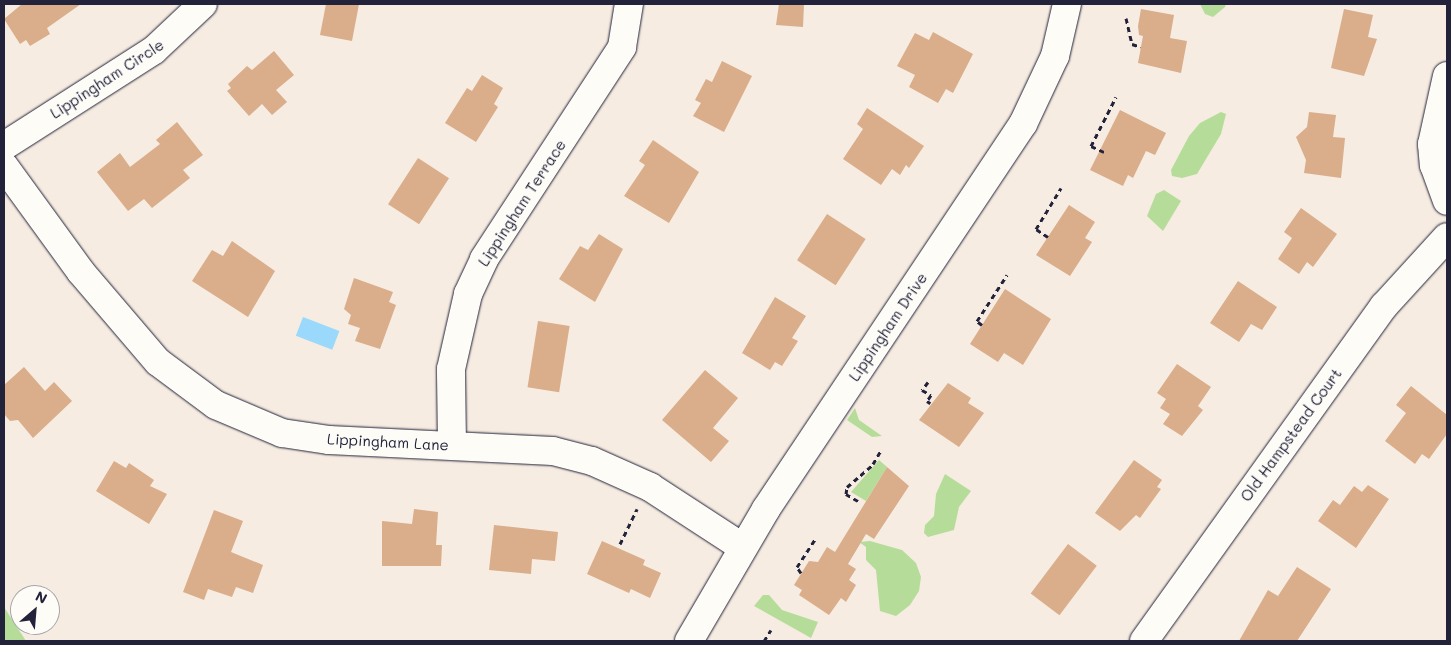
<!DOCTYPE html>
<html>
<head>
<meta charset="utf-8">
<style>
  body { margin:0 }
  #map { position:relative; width:1451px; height:645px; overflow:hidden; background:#f6ece1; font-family:Mali,sans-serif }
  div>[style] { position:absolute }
  .green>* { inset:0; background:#b5dd99 }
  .water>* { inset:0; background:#9ad9fc; transform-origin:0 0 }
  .building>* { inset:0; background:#daad8b; transform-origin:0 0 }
  .path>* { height:3px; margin-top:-1.5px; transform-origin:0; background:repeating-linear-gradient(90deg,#22223b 0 5px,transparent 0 9px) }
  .roads { filter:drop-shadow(0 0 1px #22223b) drop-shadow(0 0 1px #22223b) }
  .street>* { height:28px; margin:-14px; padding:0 14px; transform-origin:14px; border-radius:14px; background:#fdfcf7 }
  span { translate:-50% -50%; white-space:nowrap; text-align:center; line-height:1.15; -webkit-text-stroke:4px #fdfcf7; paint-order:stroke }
  .street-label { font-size:15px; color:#22223b }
  .frame { position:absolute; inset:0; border:5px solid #22223b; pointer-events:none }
  .north { position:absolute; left:10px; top:585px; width:50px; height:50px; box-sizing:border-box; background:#fdfcf7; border:1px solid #a5a5ac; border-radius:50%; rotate:27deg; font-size:14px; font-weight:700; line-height:20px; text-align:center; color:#22223b }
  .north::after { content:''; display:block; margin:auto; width:18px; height:22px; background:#22223b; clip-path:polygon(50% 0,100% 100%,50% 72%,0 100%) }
</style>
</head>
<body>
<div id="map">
  <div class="green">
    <div style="clip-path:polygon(1200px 4px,1226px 4px,1225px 7px,1213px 17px,1205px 14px)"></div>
    <div style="clip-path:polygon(1221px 112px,1226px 114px,1221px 134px,1197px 174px,1182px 178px,1172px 176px,1171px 170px,1189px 136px,1200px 123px)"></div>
    <div style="clip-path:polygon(1164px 190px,1181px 201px,1163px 231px,1147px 216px,1156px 194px)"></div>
    <div style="clip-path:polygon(855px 408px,859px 420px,882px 436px,872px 437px,847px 420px)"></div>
    <div style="clip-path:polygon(879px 460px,887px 467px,866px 501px,851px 492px)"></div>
    <div style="clip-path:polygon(945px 474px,971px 491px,959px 507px,954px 530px,928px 537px,924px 533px,925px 525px,934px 516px,936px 494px)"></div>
    <div style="clip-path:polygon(870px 541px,902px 550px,916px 563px,921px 577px,919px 591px,910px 605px,896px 616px,880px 611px,876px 570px,866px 560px,866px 547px,859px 542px)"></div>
    <div style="clip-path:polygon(763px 595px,769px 595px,782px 610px,818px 622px,811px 638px,754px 606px)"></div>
    <div style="clip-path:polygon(4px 607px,26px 641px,4px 641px)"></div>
  </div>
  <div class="water">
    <div style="left:303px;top:317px;width:39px;height:20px;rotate:21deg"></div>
  </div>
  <div class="building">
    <div style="clip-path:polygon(22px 4px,81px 4px,47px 28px,50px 34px,30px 46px,26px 40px,20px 44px,4px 19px)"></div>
    <div style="clip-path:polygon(326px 4px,359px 4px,352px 41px,320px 35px)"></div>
    <div style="clip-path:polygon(779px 4px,804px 4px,803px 27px,776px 25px)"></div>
    <div style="clip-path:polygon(1141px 9px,1174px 15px,1170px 38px,1187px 41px,1181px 73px,1138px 63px,1143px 36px,1139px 35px,1138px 26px)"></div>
    <div style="clip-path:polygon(1344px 9px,1373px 15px,1368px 37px,1377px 39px,1364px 76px,1331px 68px)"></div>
    <div style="clip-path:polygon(933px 32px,973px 54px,953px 93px,946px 89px,938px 103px,909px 87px,915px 75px,897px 66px,915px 33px,929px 40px)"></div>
    <div style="clip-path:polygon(274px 51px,294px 75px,276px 90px,287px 102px,272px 115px,262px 104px,249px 116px,227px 91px,231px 88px,228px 84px,247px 66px,252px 70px)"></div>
    <div style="clip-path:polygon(722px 61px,752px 76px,724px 132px,693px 116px,701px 103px,695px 100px,706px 79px,712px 82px)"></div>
    <div style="clip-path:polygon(482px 75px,503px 88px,494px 104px,498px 107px,476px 142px,445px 123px,467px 88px,472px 91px)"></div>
    <div style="clip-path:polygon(867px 108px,924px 146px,909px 168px,906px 165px,900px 175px,892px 169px,881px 185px,843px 159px,863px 129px,857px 124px)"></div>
    <div style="clip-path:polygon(1120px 110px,1166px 133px,1155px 155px,1146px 151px,1133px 178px,1128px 175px,1123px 186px,1090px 170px)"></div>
    <div style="clip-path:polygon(1309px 112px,1336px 115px,1333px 137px,1345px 138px,1341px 178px,1304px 173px,1306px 160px,1296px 137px,1307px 127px)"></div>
    <div style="clip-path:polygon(177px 122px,203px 155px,183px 170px,190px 178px,152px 208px,144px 199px,128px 211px,97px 172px,120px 153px,130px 167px,160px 144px,156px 140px)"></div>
    <div style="clip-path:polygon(653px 140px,699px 172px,669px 223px,624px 196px,645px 165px,639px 161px)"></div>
    <div style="left:418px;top:158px;width:37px;height:55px;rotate:33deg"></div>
    <div style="clip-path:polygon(1069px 205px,1095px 222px,1085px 238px,1092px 242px,1070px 276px,1036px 255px)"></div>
    <div style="clip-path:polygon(1301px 208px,1337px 234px,1313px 267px,1307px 262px,1299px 274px,1278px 259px,1292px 238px,1284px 232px)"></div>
    <div style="left:827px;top:214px;width:46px;height:55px;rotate:33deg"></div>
    <div style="clip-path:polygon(599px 234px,623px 249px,595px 302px,559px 279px,580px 246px,588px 250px)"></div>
    <div style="clip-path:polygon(232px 241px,275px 271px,248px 317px,192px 281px,212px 250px,223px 256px)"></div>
    <div style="clip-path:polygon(354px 278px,393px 292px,389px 302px,396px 305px,380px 349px,355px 341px,360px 328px,348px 324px,351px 315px,344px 309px)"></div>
    <div style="clip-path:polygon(1238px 281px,1277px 307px,1262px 330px,1251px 324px,1239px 342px,1210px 323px)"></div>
    <div style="clip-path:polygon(1005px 289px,1051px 319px,1023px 365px,1004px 353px,998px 362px,970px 344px)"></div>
    <div style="clip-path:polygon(775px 297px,806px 316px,792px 338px,798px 341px,782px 366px,775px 362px,770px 370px,742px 353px)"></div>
    <div style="left:538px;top:321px;width:32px;height:67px;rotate:9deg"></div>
    <div style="clip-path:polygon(1177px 364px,1211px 387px,1198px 406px,1203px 410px,1182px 436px,1163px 424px,1170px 414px,1160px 408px,1166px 399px,1157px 393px)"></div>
    <div style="clip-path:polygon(24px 367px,45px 391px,54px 382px,72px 401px,33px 438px,18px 420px,10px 421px,4px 414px,4px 385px)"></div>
    <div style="clip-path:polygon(705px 370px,738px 398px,713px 428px,729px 441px,711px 462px,662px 420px)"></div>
    <div style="clip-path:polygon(948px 383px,971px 398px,968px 403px,984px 413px,959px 447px,919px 420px)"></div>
    <div style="clip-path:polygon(1411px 386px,1447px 415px,1447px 434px,1429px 459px,1422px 454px,1415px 464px,1385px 441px,1406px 413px,1396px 405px)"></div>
    <div style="clip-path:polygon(1134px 460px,1162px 480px,1157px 487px,1161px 489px,1140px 518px,1136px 515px,1120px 531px,1095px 513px)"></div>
    <div style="clip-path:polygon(114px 461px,126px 468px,129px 463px,154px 480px,150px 486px,167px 494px,149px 524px,96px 491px)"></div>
    <div style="clip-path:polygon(887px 467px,909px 486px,874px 539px,866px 534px,848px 564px,856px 569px,849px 580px,856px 585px,846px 602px,841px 598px,829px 615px,799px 595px,802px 590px,794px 585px,809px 561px,818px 562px,827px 547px,835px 552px)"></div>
    <div style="clip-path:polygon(1368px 485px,1389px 499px,1356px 548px,1318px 521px,1333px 500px,1340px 505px,1354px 486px,1362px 492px)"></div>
    <div style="clip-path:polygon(414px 509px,438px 512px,436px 545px,442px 545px,441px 566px,382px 566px,382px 521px,412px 524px)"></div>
    <div style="clip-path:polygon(214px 510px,243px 521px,231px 552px,263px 565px,253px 593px,236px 587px,232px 597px,208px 589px,204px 600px,183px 592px)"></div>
    <div style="clip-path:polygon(494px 525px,558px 532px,555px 561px,532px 559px,531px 574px,489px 570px)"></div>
    <div style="clip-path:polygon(602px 541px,645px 560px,643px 565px,661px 573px,650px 598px,631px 589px,629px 593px,587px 574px)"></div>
    <div style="left:1068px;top:544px;width:36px;height:62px;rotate:37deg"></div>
    <div style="clip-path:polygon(1297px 567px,1331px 589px,1297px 641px,1239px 641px,1268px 590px,1278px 596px)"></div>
  </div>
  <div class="path">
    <div style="left:1126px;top:18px;width:27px;rotate:77deg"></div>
    <div style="left:1132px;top:44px;width:9px;rotate:18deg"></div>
    <div style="left:1104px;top:152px;width:14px;rotate:-155deg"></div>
    <div style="left:1091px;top:146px;width:55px;rotate:-63deg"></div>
    <div style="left:1048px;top:237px;width:14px;rotate:-146deg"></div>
    <div style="left:1036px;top:229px;width:48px;rotate:-58.6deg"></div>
    <div style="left:982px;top:325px;width:6px;rotate:-141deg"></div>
    <div style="left:977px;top:321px;width:55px;rotate:-56.9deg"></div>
    <div style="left:928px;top:382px;width:10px;rotate:127deg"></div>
    <div style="left:922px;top:390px;width:10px;rotate:29deg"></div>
    <div style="left:931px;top:395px;width:7px;rotate:124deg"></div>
    <div style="left:927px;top:401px;width:4px;rotate:34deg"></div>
    <div style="left:858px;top:501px;width:14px;rotate:-150deg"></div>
    <div style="left:846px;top:494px;width:7px;rotate:-82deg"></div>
    <div style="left:847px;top:487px;width:35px;rotate:-41deg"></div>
    <div style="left:873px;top:464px;width:16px;rotate:-60deg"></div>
    <div style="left:620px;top:544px;width:39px;rotate:-64deg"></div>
    <div style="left:801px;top:573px;width:7px;rotate:-124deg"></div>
    <div style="left:797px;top:567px;width:33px;rotate:-57deg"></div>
    <div style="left:764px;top:641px;width:13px;rotate:-58deg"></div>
  </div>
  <div class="roads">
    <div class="street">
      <div style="left:1447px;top:76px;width:70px;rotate:102.4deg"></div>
      <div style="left:1432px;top:144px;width:21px;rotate:85deg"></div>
      <div style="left:1434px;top:165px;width:38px;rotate:70deg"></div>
      <div style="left:4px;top:146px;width:178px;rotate:-32.6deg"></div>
      <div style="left:154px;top:50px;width:67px;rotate:-43.2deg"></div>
      <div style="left:4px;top:166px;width:131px;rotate:54deg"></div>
      <div style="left:81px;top:272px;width:118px;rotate:49.5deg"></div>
      <div style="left:158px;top:362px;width:72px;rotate:36.6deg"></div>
      <div style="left:216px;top:405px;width:72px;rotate:23deg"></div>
      <div style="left:282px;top:433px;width:48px;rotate:8.5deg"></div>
      <div style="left:329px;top:440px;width:224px;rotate:2.8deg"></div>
      <div style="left:553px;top:451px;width:40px;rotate:14.4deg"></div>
      <div style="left:592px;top:461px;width:64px;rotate:24.1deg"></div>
      <div style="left:650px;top:487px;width:110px;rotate:33.1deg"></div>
      <div style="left:452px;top:445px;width:76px;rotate:-90.8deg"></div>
      <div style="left:451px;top:369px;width:77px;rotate:-77.2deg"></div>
      <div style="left:468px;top:294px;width:38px;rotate:-65deg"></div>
      <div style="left:484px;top:259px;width:253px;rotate:-56.9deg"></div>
      <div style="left:622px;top:47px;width:44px;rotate:-80.8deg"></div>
      <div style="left:689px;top:641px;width:153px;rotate:-59.7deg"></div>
      <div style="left:766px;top:509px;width:463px;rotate:-56.3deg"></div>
      <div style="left:1023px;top:124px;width:75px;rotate:-64.8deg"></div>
      <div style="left:1055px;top:56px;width:53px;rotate:-77deg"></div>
      <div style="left:1144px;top:641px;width:412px;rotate:-54.4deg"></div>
      <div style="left:1384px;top:306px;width:93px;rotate:-47.6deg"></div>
    </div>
  </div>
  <div class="street-label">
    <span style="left:107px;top:79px;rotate:-33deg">Lippingham Circle</span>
    <span style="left:522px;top:203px;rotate:-57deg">Lippingham Terrace</span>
    <span style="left:888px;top:327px;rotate:-56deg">Lippingham Drive</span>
    <span style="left:1291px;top:435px;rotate:-54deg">Old Hampstead Court</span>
    <span style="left:388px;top:442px;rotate:3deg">Lippingham Lane</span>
  </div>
  <div class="frame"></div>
  <div class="north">N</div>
</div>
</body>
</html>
